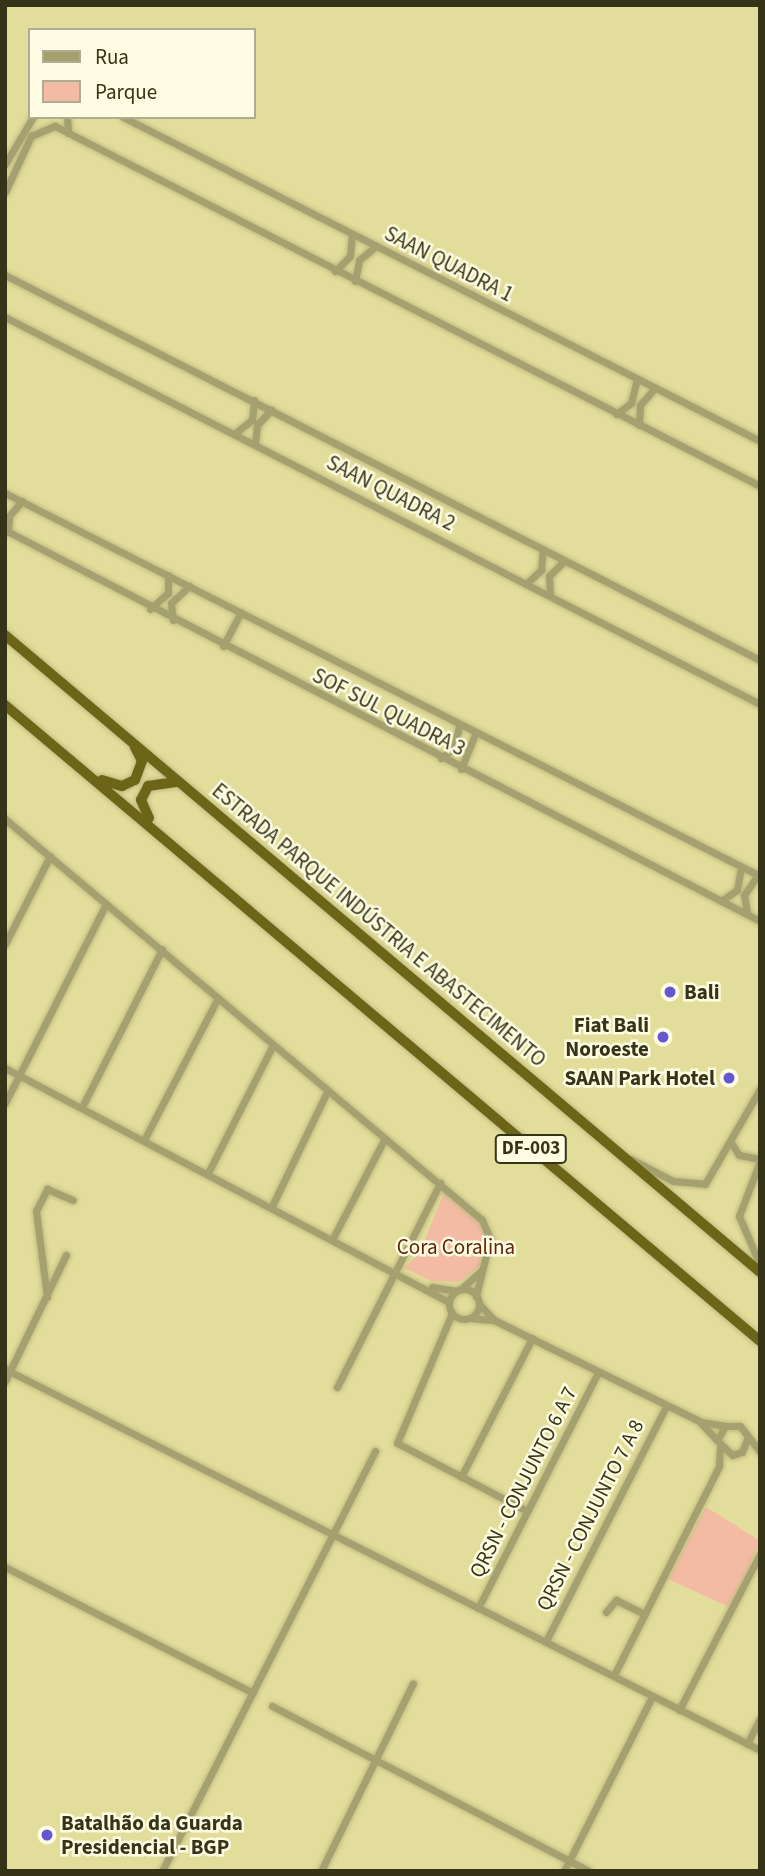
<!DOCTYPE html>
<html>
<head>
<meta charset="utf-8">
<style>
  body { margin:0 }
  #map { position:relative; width:765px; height:1876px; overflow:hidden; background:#e3dd9b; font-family:"Source Sans 3",sans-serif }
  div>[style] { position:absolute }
  .green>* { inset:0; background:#f3bba3 }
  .roads { filter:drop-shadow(0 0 2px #c0bb81) drop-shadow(0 0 2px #c0bb81) }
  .minor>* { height:7px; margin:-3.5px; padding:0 3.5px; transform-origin:3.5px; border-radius:3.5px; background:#a4a070 }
  .minor>.ring { margin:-3.5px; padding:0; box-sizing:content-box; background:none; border:7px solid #a4a070; border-radius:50% }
  .trunk>* { height:10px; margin:-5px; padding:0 5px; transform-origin:5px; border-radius:5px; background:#6c6518 }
  .dots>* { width:19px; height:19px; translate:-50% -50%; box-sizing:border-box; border:4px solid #fefde3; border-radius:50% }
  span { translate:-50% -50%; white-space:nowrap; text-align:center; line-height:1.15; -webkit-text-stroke:5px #fefde3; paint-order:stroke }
  .shield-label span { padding:2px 5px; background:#fefde3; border:2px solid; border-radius:5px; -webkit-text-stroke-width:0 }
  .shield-label { font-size:19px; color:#353318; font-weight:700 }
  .street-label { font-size:21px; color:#353318 }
  .poi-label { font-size:21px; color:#353318; font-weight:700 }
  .left { translate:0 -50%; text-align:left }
  .right { translate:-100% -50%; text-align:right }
  .park-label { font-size:21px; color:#5f2505 }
  .frame { position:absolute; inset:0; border:7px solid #353318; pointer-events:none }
  .legend { position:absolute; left:28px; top:28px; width:228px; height:91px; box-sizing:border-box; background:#fefde3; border:2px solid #aeac92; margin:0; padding:9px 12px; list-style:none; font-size:21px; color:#353318 }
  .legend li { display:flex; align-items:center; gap:14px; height:35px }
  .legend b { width:35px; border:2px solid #aeac92 }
</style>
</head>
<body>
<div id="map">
  <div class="green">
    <div style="clip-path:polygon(444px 1193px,477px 1218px,486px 1234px,481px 1265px,458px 1282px,432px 1281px,404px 1268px,419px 1254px)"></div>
    <div style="clip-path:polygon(706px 1507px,760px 1541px,731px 1608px,668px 1579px)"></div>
  </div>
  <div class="roads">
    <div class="minor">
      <div style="left:67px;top:117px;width:16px;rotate:86deg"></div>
      <div style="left:123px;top:117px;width:715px;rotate:26.96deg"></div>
      <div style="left:5px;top:164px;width:55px;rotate:-59.2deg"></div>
      <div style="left:5px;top:192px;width:62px;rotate:-65.1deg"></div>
      <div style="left:31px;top:136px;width:26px;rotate:-23deg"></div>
      <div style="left:55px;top:126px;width:792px;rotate:27.05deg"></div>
      <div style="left:335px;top:271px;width:21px;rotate:-45deg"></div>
      <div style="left:350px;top:256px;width:22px;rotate:-85deg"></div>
      <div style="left:5px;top:275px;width:847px;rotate:27.02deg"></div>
      <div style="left:355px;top:281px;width:21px;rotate:-79deg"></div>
      <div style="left:359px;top:260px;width:21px;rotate:-39deg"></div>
      <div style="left:5px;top:317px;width:848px;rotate:27.14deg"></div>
      <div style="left:616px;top:414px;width:19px;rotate:-36deg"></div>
      <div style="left:631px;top:403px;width:25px;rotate:-76deg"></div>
      <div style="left:639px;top:425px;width:20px;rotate:-87deg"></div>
      <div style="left:640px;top:405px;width:23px;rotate:-49deg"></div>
      <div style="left:234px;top:434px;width:23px;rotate:-38deg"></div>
      <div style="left:252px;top:420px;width:20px;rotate:-84deg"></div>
      <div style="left:255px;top:444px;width:19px;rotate:-84deg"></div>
      <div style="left:257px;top:425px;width:21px;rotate:-47deg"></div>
      <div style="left:5px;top:493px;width:847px;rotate:26.9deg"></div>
      <div style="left:5px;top:530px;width:850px;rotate:27.38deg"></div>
      <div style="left:8px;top:532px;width:16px;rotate:-86deg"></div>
      <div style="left:9px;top:516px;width:20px;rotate:-49deg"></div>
      <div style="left:526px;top:584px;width:21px;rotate:-43deg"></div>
      <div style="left:541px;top:570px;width:21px;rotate:-85deg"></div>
      <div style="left:550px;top:595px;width:19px;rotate:-93deg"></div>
      <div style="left:549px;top:576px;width:21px;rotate:-45deg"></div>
      <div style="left:150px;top:609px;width:24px;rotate:-42deg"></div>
      <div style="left:168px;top:593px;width:18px;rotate:-90deg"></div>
      <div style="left:173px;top:620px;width:17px;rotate:-97deg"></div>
      <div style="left:171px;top:603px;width:25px;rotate:-43deg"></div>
      <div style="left:223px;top:646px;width:38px;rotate:-62deg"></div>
      <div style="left:441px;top:758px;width:16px;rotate:-38deg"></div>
      <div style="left:454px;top:748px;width:23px;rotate:-77deg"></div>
      <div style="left:461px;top:769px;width:38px;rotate:-68deg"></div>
      <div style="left:5px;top:819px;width:623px;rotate:40.05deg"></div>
      <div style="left:482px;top:1220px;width:21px;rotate:67deg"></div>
      <div style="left:490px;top:1239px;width:59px;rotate:103.8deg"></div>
      <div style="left:721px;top:901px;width:19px;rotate:-35deg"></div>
      <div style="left:737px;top:890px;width:23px;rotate:-80deg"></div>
      <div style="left:747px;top:913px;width:18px;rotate:-99deg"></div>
      <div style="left:744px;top:895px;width:24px;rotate:-55deg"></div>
      <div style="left:5px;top:944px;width:99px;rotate:-62.9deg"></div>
      <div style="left:5px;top:1068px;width:502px;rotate:27.79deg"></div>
      <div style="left:5px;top:1103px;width:223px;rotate:-63.1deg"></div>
      <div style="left:82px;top:1107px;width:177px;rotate:-63.1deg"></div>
      <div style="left:145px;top:1138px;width:158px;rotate:-62.5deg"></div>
      <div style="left:732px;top:1144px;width:13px;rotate:58deg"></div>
      <div style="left:739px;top:1155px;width:21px;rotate:11deg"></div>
      <div style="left:631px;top:1159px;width:47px;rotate:27.6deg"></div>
      <div style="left:673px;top:1181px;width:32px;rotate:5deg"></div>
      <div style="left:705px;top:1184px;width:110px;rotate:-59.9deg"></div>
      <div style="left:760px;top:1161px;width:59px;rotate:110.9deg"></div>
      <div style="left:739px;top:1216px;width:53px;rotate:66.8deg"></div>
      <div style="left:209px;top:1171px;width:141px;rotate:-63.1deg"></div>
      <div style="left:273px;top:1204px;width:124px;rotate:-64.3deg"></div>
      <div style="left:334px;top:1236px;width:110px;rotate:-62.5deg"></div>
      <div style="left:432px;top:1287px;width:24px;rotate:9deg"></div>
      <div style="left:461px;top:1289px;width:27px;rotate:-42deg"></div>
      <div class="ring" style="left:449px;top:1289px;width:23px;height:23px"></div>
      <div style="left:47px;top:1297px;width:87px;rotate:-97.3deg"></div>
      <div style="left:36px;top:1211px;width:25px;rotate:-63deg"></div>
      <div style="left:47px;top:1189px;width:28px;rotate:23deg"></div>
      <div style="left:452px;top:1313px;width:141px;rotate:112.9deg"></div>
      <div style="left:397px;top:1443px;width:147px;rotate:27.6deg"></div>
      <div style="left:469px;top:1318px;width:25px;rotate:5deg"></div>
      <div style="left:494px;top:1320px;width:22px;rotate:-133deg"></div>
      <div style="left:494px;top:1320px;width:231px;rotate:26.2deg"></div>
      <div style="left:701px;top:1422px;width:24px;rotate:9deg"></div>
      <div style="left:5px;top:1369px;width:846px;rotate:26.78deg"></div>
      <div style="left:5px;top:1381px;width:140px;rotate:-64.2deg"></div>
      <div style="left:337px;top:1387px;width:229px;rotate:-63.2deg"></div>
      <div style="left:701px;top:1423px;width:23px;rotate:47deg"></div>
      <div style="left:748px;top:1437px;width:16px;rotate:112deg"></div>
      <div style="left:742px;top:1452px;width:10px;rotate:163deg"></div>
      <div style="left:732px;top:1455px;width:21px;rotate:-135deg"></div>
      <div style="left:717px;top:1440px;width:16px;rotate:-60deg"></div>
      <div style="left:725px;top:1426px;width:15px"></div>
      <div style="left:740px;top:1426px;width:33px;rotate:52deg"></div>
      <div style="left:461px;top:1477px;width:156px;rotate:-62.9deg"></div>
      <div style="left:5px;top:1567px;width:278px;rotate:26.9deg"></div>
      <div style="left:478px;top:1608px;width:265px;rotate:-63deg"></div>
      <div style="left:606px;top:1612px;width:16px;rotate:-50deg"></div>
      <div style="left:616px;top:1600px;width:32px;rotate:26deg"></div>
      <div style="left:546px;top:1641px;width:264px;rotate:-62.9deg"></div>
      <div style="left:614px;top:1675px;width:234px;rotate:-63.3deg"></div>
      <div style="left:719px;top:1466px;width:18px;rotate:-87deg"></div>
      <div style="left:272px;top:1706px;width:357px;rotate:27.5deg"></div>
      <div style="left:679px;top:1710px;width:176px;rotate:-62.6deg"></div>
      <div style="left:747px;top:1744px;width:28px;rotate:-63deg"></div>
      <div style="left:162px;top:1871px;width:471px;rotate:-63.1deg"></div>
      <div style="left:321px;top:1871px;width:209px;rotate:-63.9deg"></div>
      <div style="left:564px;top:1871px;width:195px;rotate:-63.2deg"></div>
    </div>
    <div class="trunk">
      <div style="left:5px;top:635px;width:988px;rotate:40.15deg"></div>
      <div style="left:5px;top:705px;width:987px;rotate:40.11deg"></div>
      <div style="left:102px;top:780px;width:21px;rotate:17deg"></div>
      <div style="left:122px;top:786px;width:14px;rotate:-25deg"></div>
      <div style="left:135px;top:780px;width:20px;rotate:-70deg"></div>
      <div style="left:142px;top:761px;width:16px;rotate:-117deg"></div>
      <div style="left:149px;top:818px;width:20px;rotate:-114deg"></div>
      <div style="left:141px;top:800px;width:16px;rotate:-63deg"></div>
      <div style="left:148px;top:786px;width:30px;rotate:-8deg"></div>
    </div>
  </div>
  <div class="dots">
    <div style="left:670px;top:992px;background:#6557d0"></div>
    <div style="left:663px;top:1037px;background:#6557d0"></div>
    <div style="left:729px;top:1078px;background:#6557d0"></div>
    <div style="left:47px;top:1835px;background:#6557d0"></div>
  </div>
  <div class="shield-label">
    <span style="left:531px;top:1149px">DF-003</span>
  </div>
  <div class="street-label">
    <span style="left:449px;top:264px;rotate:27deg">SAAN QUADRA 1</span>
    <span style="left:391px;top:493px;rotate:27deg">SAAN QUADRA 2</span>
    <span style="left:389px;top:712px;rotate:27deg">SOF SUL QUADRA 3</span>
    <span style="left:379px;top:925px;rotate:40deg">ESTRADA PARQUE INDÚSTRIA E ABASTECIMENTO</span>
    <span style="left:523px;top:1482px;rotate:-63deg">QRSN - CONJUNTO 6 A 7</span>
    <span style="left:590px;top:1515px;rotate:-63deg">QRSN - CONJUNTO 7 A 8</span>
  </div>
  <div class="poi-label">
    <span class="left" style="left:684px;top:992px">Bali</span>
    <span class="right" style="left:649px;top:1037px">Fiat Bali<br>Noroeste</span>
    <span class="right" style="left:715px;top:1078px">SAAN Park Hotel</span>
    <span class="left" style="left:61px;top:1835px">Batalhão da Guarda<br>Presidencial - BGP</span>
  </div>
  <div class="park-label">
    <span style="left:456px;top:1247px">Cora Coralina</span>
  </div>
  <div class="frame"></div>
  <ul class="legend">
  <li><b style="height:9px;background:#a4a070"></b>Rua</li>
  <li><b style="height:19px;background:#f3bba3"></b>Parque</li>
  </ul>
</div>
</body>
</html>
